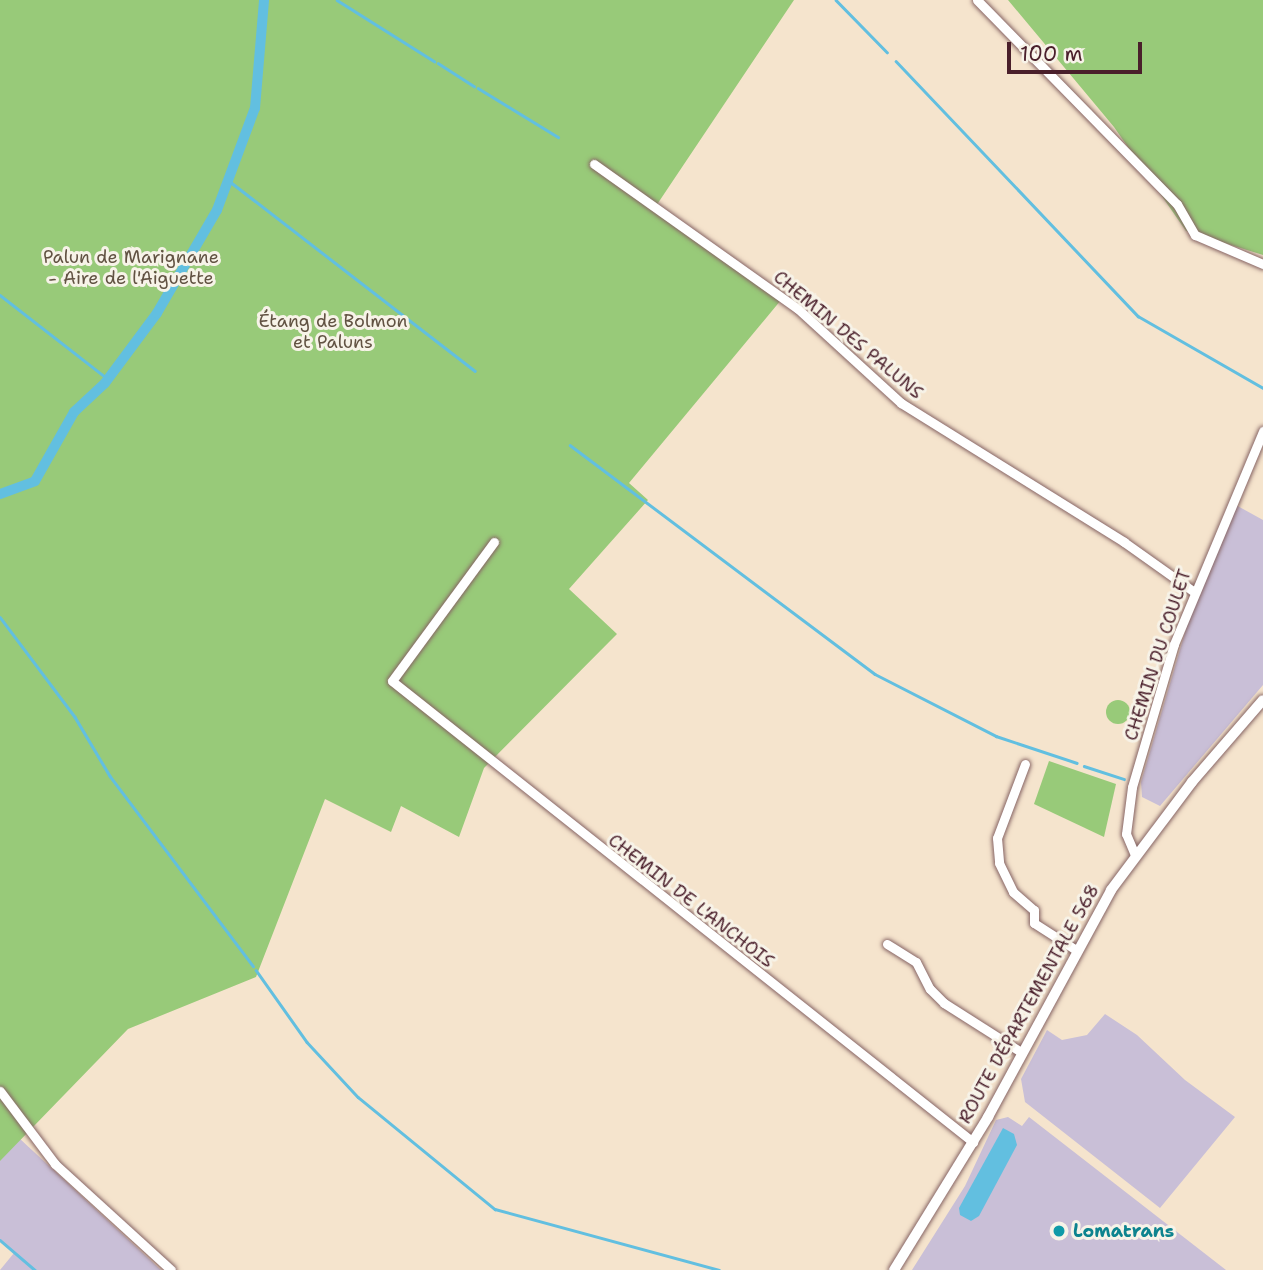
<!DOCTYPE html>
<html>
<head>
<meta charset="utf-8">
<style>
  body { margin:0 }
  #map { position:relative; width:1263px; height:1270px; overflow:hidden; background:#f5e4cd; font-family:"Shantell Sans",sans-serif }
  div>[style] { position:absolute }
  .industrial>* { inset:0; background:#c9bfd7 }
  .green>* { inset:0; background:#98ca79 }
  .round { border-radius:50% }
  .water>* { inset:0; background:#62bfe0 }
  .stream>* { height:2.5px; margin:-1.25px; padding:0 1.25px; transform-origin:1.25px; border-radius:1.25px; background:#62bfe0 }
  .canal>* { height:10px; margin:-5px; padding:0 5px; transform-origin:5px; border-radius:5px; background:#62bfe0 }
  .roads { filter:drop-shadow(0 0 2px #866464) drop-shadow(0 0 2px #866464) }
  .minor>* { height:9px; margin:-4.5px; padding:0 4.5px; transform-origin:4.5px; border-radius:4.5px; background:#fff }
  .major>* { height:10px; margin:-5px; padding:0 5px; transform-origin:5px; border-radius:5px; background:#fff }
  .dots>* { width:19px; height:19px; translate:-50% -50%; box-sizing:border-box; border:4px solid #f7f3e8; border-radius:50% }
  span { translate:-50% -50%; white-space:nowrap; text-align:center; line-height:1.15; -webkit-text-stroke:6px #f7f3e8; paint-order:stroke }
  .park-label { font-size:18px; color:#615242 }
  .street-label { font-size:18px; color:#4a1f2b }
  .culture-label { font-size:18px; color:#0d838f; font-weight:700 }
  .left { translate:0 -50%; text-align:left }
  .scale { position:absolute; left:1007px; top:42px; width:135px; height:32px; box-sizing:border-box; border:4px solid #4a1f2b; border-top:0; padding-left:9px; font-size:21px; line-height:24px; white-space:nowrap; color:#4a1f2b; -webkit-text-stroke:5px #f7f3e8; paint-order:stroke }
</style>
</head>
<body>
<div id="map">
  <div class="industrial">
    <div style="clip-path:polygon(1234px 504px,1263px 520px,1263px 685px,1160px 806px,1142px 797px,1141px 782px,1194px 602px)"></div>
    <div style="clip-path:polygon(1105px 1014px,1137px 1035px,1185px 1080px,1235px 1117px,1160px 1208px,1025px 1102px,1021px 1079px,1047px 1030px,1062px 1040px,1087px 1035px)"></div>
    <div style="clip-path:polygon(1008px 1117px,1022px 1126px,1029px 1117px,1226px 1270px,912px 1270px,965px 1186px,996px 1120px)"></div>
    <div style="clip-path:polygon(19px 1138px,161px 1270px,0 1270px,14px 1253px,0 1240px,0 1158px)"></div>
  </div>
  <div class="green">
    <div style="clip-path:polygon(0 0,794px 0,654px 209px,781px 300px,629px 483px,648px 500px,569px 589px,617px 634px,484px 768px,459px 837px,401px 806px,391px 832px,325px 799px,256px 977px,128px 1029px,0 1161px)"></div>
    <div style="clip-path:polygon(1008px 0,1263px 0,1263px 255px,1186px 231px,1114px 127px)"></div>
    <div class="round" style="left:1106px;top:700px;width:24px;height:24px"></div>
    <div style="clip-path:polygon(1049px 761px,1116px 784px,1104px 837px,1034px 804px)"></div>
  </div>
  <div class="water">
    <div style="clip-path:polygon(1003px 1128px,1014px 1134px,1017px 1145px,979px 1216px,971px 1221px,960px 1215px,959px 1208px)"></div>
  </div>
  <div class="stream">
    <div style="left:337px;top:0;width:115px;rotate:32.2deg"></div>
    <div style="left:836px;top:0;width:73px;rotate:45.6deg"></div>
    <div style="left:896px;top:61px;width:352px;rotate:46.5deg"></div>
    <div style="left:1138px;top:316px;width:144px;rotate:29.9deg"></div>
    <div style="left:438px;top:63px;width:43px;rotate:32.6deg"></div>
    <div style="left:478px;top:88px;width:94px;rotate:31.5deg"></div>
    <div style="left:228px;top:180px;width:312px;rotate:37.7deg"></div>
    <div style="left:0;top:295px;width:137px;rotate:37.9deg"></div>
    <div style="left:570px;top:445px;width:381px;rotate:36.9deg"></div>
    <div style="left:875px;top:674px;width:136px;rotate:27.1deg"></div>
    <div style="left:996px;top:736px;width:85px;rotate:18.4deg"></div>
    <div style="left:0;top:617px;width:125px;rotate:53.1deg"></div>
    <div style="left:75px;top:717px;width:69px;rotate:59.3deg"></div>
    <div style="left:110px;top:776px;width:238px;rotate:53deg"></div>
    <div style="left:1084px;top:766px;width:42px;rotate:18deg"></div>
    <div style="left:256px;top:970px;width:88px;rotate:54.7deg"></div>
    <div style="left:307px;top:1042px;width:75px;rotate:47.2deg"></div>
    <div style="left:358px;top:1097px;width:177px;rotate:39.3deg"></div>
    <div style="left:495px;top:1209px;width:232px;rotate:15.2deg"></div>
    <div style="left:0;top:1240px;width:46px;rotate:40.6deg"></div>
  </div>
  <div class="canal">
    <div style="left:0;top:494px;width:37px;rotate:-20deg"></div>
    <div style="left:35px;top:481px;width:79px;rotate:-60.5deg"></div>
    <div style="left:74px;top:412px;width:42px;rotate:-43.1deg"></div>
    <div style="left:105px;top:383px;width:87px;rotate:-53.4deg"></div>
    <div style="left:157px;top:313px;width:119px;rotate:-59.8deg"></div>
    <div style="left:217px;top:210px;width:109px;rotate:-69.6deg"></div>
    <div style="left:255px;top:108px;width:108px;rotate:-85.2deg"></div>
  </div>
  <div class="roads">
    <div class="minor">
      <div style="left:977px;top:0;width:286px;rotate:45.6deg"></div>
      <div style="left:1177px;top:204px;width:36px;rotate:60deg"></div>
      <div style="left:1195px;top:235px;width:74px;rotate:23.1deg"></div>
      <div style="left:594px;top:164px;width:249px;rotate:35.4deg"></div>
      <div style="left:797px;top:308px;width:141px;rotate:42.4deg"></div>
      <div style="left:901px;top:403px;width:263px;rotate:31.9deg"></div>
      <div style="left:1124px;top:542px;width:85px;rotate:35.4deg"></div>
      <div style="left:494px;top:542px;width:172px;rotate:126.3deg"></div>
      <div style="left:392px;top:681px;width:742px;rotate:38.43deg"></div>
      <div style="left:1025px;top:764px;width:79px;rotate:110.7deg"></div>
      <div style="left:997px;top:838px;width:25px;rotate:85deg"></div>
      <div style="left:999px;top:863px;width:32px;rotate:64deg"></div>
      <div style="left:1013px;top:892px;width:28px;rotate:41deg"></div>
      <div style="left:1034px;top:910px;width:13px;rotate:90deg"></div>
      <div style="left:1034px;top:923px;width:50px;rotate:32.7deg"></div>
      <div style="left:1135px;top:855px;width:23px;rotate:-113deg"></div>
      <div style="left:1126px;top:834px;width:47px;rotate:-82.7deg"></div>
      <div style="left:1132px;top:787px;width:149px;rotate:-73.6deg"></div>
      <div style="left:1174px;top:644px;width:231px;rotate:-67.3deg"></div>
      <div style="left:887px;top:944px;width:34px;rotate:32deg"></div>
      <div style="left:916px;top:962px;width:30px;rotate:63deg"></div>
      <div style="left:930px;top:989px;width:20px;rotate:45deg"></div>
      <div style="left:944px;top:1003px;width:91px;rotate:32.5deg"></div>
      <div style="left:0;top:1091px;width:91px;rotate:53deg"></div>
      <div style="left:55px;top:1164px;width:157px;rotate:42.4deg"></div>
    </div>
    <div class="major">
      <div style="left:894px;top:1270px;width:180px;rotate:-58.4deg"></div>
      <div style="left:988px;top:1117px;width:258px;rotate:-61.5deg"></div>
      <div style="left:1111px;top:890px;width:135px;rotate:-53.1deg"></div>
      <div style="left:1192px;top:782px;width:108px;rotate:-49.1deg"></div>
    </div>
  </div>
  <div class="dots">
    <div style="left:1059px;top:1231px;background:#0f9aa8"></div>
  </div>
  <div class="park-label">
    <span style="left:131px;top:268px">Palun de Marignane<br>- Aire de l'Aiguette</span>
    <span style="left:333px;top:332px">Étang de Bolmon<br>et Paluns</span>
  </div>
  <div class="street-label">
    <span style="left:848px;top:335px;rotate:40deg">CHEMIN DES PALUNS</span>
    <span style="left:1158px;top:655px;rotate:-72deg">CHEMIN DU COULET</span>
    <span style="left:691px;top:901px;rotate:38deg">CHEMIN DE L'ANCHOIS</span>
    <span style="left:1029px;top:1004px;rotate:-61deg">ROUTE DÉPARTEMENTALE 568</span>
  </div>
  <div class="culture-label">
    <span class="left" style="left:1073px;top:1231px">Lomatrans</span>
  </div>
  <div class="scale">100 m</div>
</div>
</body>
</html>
